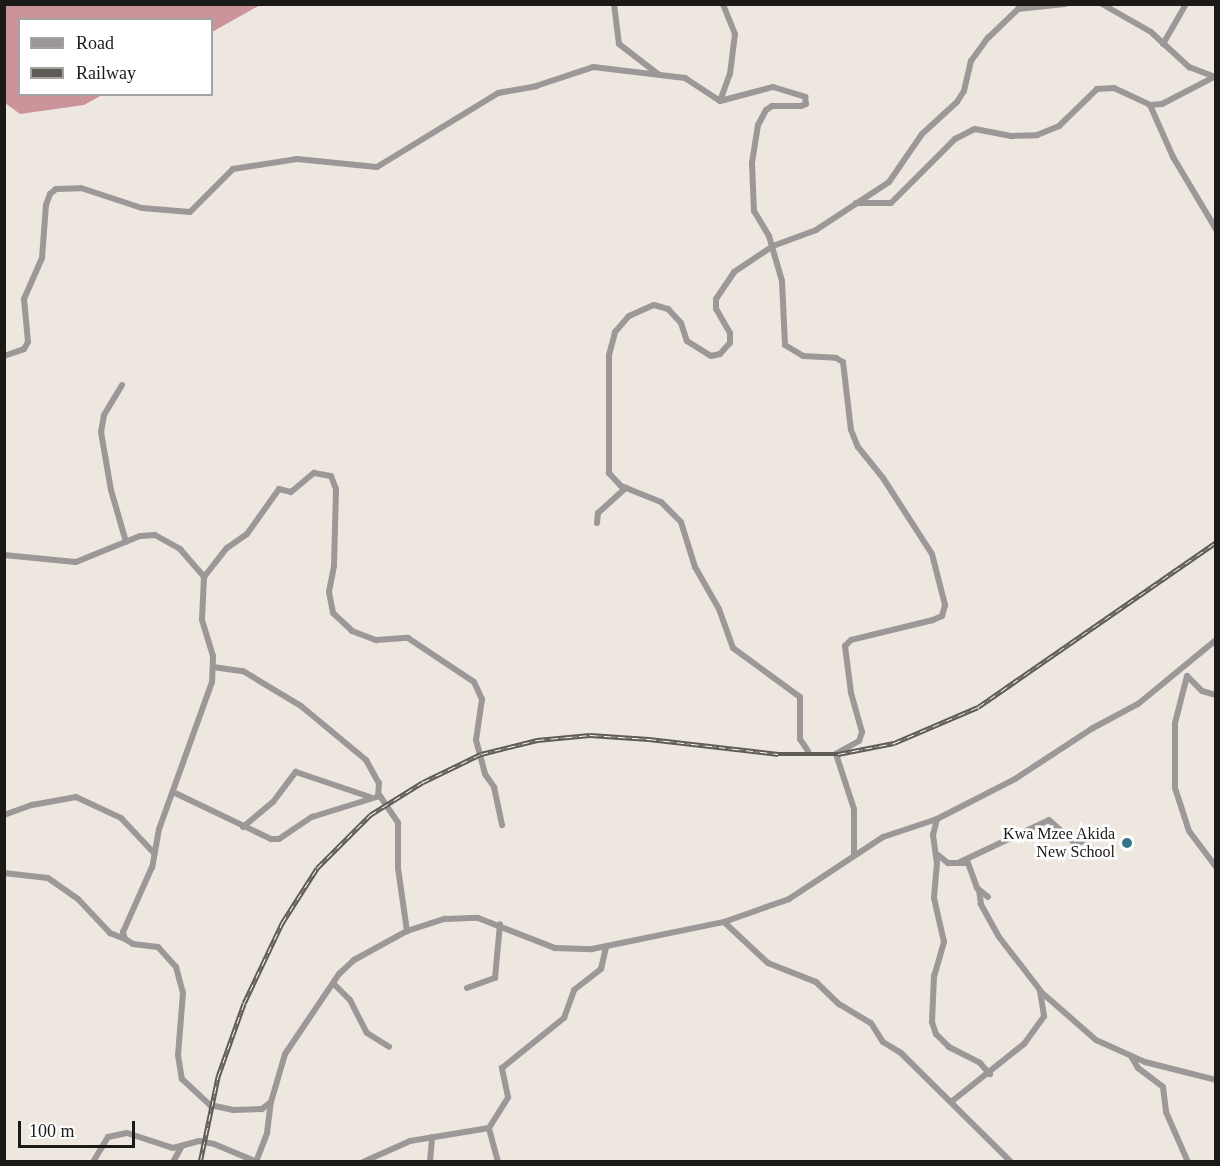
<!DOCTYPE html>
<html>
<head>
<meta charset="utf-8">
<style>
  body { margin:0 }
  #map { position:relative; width:1220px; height:1166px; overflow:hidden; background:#ede7e0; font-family:"Times New Roman",serif }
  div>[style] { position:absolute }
  .forest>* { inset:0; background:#cc939b }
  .minor>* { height:6px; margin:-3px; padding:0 3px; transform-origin:3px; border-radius:3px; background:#9c9897 }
  .rail>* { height:4.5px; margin-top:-2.25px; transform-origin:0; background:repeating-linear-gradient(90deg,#fff 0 7px,#5f5c58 0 14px); box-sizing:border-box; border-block:2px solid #5f5c58 }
  .dots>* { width:16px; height:16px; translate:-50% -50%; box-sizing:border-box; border:3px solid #fff; border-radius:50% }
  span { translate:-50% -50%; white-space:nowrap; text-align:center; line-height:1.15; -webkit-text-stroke:5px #fff; paint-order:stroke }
  .poi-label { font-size:16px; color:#1c1a17 }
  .right { translate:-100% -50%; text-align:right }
  .frame { position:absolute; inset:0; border:6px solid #1c1a17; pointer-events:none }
  .legend { position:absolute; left:18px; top:18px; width:195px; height:78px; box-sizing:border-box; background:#fff; border:2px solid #a4a3a2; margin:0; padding:8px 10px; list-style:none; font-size:18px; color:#1c1a17 }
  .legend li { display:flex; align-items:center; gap:12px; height:30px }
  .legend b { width:30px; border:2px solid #a4a3a2 }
  .scale { position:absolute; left:18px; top:1121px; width:117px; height:27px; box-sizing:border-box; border:3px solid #1c1a17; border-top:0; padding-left:8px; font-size:18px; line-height:21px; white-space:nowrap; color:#1c1a17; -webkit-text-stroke:4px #fff; paint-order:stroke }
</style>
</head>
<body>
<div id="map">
  <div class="forest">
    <div style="clip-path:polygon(5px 4px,260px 4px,260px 5px,212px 32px,212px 20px,20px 20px,20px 94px,102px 95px,84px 105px,20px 114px,5px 103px)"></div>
  </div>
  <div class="minor">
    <div style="left:614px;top:4px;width:40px;rotate:82.9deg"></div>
    <div style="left:619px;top:44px;width:49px;rotate:37.6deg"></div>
    <div style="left:1102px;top:4px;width:56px;rotate:29.7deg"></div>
    <div style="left:1151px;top:32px;width:52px;rotate:42.6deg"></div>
    <div style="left:1189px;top:67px;width:26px;rotate:21deg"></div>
    <div style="left:1163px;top:44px;width:46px;rotate:-60.1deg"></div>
    <div style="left:720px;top:101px;width:29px;rotate:-70deg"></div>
    <div style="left:730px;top:74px;width:40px;rotate:-82.9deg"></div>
    <div style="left:735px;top:34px;width:32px;rotate:-112deg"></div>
    <div style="left:1150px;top:105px;width:57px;rotate:66.1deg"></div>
    <div style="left:1173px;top:157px;width:84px;rotate:59.2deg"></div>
    <div style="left:856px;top:203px;width:35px"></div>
    <div style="left:891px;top:203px;width:91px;rotate:-45deg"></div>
    <div style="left:955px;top:139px;width:22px;rotate:-27deg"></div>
    <div style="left:975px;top:129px;width:38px;rotate:11deg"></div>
    <div style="left:1012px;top:136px;width:25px;rotate:-2deg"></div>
    <div style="left:1037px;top:135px;width:24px;rotate:-22deg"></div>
    <div style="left:1059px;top:126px;width:53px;rotate:-44.2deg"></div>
    <div style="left:1097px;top:89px;width:17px;rotate:-3deg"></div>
    <div style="left:1114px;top:88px;width:40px;rotate:25deg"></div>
    <div style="left:1150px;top:105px;width:12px;rotate:-5deg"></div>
    <div style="left:1162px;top:104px;width:61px;rotate:-27.4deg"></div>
    <div style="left:4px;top:356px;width:21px;rotate:-19deg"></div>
    <div style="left:24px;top:349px;width:8px;rotate:-60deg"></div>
    <div style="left:28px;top:342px;width:43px;rotate:-95.3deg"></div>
    <div style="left:24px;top:299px;width:45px;rotate:-66.3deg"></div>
    <div style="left:42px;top:258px;width:53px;rotate:-85.7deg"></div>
    <div style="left:46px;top:205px;width:12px;rotate:-70deg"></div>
    <div style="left:50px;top:194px;width:8px;rotate:-40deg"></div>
    <div style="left:56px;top:189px;width:25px;rotate:-2deg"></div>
    <div style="left:81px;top:188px;width:64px;rotate:18.2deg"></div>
    <div style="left:142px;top:208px;width:48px;rotate:4.8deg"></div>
    <div style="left:190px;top:212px;width:61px;rotate:-45deg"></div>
    <div style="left:233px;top:169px;width:65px;rotate:-8.9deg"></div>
    <div style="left:297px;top:159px;width:80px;rotate:5.7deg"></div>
    <div style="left:377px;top:167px;width:142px;rotate:-31.4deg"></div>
    <div style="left:498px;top:93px;width:39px;rotate:-10deg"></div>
    <div style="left:536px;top:86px;width:60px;rotate:-18.4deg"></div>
    <div style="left:593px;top:67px;width:93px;rotate:6.8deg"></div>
    <div style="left:685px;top:78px;width:42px;rotate:33.3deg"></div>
    <div style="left:720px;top:101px;width:55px;rotate:-14.8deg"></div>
    <div style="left:773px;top:87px;width:34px;rotate:17deg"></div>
    <div style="left:805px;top:97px;width:7px;rotate:82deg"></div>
    <div style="left:806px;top:104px;width:5px;rotate:158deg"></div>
    <div style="left:801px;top:106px;width:29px;rotate:180deg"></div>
    <div style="left:772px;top:106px;width:7px;rotate:146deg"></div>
    <div style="left:766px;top:110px;width:17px;rotate:118deg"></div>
    <div style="left:758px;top:125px;width:39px;rotate:99deg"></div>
    <div style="left:752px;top:164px;width:47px;rotate:87.6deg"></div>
    <div style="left:754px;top:211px;width:29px;rotate:59deg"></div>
    <div style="left:769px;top:236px;width:47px;rotate:73.9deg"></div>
    <div style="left:782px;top:281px;width:64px;rotate:87.3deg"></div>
    <div style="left:785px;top:345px;width:21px;rotate:31deg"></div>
    <div style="left:803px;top:356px;width:33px;rotate:3deg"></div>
    <div style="left:836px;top:358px;width:8px;rotate:30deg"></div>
    <div style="left:843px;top:362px;width:68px;rotate:83.3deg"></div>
    <div style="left:851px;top:430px;width:18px;rotate:68deg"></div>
    <div style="left:858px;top:447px;width:40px;rotate:51deg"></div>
    <div style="left:883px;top:478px;width:90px;rotate:57.2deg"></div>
    <div style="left:932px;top:554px;width:53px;rotate:75.7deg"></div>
    <div style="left:945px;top:605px;width:11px;rotate:105deg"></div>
    <div style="left:942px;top:616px;width:10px;rotate:156deg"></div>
    <div style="left:933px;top:620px;width:84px;rotate:166.3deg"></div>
    <div style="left:851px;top:640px;width:8px;rotate:135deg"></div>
    <div style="left:845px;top:646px;width:47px;rotate:82.7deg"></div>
    <div style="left:851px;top:693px;width:41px;rotate:74.2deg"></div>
    <div style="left:862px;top:732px;width:9px;rotate:108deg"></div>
    <div style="left:859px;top:741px;width:26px;rotate:151deg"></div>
    <div style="left:836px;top:754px;width:58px;rotate:71.9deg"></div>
    <div style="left:854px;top:809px;width:45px;rotate:90deg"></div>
    <div style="left:122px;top:385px;width:35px;rotate:121deg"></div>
    <div style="left:104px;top:415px;width:17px;rotate:100deg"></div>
    <div style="left:101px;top:432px;width:59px;rotate:80.2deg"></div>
    <div style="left:111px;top:490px;width:54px;rotate:73.9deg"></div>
    <div style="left:597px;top:523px;width:10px;rotate:-84deg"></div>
    <div style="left:598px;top:513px;width:38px;rotate:-42deg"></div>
    <div style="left:4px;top:555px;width:72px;rotate:5.6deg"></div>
    <div style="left:76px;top:562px;width:69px;rotate:-22.1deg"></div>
    <div style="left:140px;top:536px;width:15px;rotate:-4deg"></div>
    <div style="left:155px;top:535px;width:29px;rotate:29deg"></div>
    <div style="left:180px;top:549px;width:37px;rotate:49deg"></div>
    <div style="left:204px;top:577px;width:43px;rotate:92.7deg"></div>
    <div style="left:202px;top:620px;width:38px;rotate:73deg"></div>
    <div style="left:213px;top:656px;width:26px;rotate:92deg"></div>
    <div style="left:212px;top:682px;width:156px;rotate:109.8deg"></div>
    <div style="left:159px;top:829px;width:39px;rotate:100deg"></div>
    <div style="left:152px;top:867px;width:71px;rotate:114deg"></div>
    <div style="left:123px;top:932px;width:7px;rotate:74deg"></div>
    <div style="left:125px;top:939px;width:9px;rotate:32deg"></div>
    <div style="left:133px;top:944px;width:25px;rotate:7deg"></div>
    <div style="left:158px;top:947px;width:27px;rotate:48deg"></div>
    <div style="left:176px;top:967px;width:27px;rotate:75deg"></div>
    <div style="left:183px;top:993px;width:62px;rotate:94.6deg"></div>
    <div style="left:178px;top:1055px;width:24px;rotate:81deg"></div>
    <div style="left:182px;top:1079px;width:38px;rotate:43deg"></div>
    <div style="left:210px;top:1105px;width:24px;rotate:12deg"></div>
    <div style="left:233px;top:1110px;width:29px;rotate:-2deg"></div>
    <div style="left:262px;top:1109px;width:11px;rotate:-38deg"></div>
    <div style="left:271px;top:1102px;width:50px;rotate:-73.7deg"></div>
    <div style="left:285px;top:1054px;width:97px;rotate:-56deg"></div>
    <div style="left:339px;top:974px;width:21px;rotate:-43deg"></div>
    <div style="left:354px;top:960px;width:60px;rotate:-28.7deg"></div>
    <div style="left:407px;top:931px;width:40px;rotate:-18deg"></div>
    <div style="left:445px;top:919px;width:33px;rotate:-2deg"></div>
    <div style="left:478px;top:918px;width:83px;rotate:21.3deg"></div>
    <div style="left:555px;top:948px;width:37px;rotate:2deg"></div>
    <div style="left:592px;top:949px;width:135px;rotate:-11.6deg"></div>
    <div style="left:724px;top:922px;width:51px;rotate:-19.5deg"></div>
    <div style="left:772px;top:905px;width:18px;rotate:-19deg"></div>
    <div style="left:789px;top:899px;width:113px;rotate:-33.4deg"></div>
    <div style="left:883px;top:837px;width:57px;rotate:-18.4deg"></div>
    <div style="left:937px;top:819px;width:88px;rotate:-27.1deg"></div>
    <div style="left:1015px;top:779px;width:93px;rotate:-33.2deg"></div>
    <div style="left:1093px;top:728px;width:51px;rotate:-28.1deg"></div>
    <div style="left:1138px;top:704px;width:101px;rotate:-39.4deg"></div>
    <div style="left:204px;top:577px;width:37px;rotate:-52deg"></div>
    <div style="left:227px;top:548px;width:24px;rotate:-35deg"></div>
    <div style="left:247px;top:534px;width:55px;rotate:-54.6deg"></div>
    <div style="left:279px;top:489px;width:12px;rotate:14deg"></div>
    <div style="left:291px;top:492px;width:30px;rotate:-40deg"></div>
    <div style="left:314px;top:473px;width:17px;rotate:10deg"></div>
    <div style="left:331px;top:476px;width:14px;rotate:69deg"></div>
    <div style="left:336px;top:489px;width:77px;rotate:91.5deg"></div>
    <div style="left:334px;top:566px;width:26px;rotate:101deg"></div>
    <div style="left:329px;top:592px;width:21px;rotate:79deg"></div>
    <div style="left:333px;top:613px;width:26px;rotate:43deg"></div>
    <div style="left:352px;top:631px;width:26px;rotate:21deg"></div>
    <div style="left:376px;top:640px;width:32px;rotate:-4deg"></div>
    <div style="left:408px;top:638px;width:79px;rotate:33.7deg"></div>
    <div style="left:474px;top:682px;width:19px;rotate:65deg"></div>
    <div style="left:482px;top:699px;width:41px;rotate:98.3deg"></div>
    <div style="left:476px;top:740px;width:35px;rotate:75deg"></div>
    <div style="left:485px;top:774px;width:16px;rotate:55deg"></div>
    <div style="left:494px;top:787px;width:39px;rotate:78deg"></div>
    <div style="left:213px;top:667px;width:30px;rotate:8deg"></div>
    <div style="left:243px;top:671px;width:68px;rotate:31.1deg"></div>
    <div style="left:301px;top:706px;width:85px;rotate:39.7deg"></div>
    <div style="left:366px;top:760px;width:26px;rotate:61deg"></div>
    <div style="left:379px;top:783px;width:13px;rotate:94deg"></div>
    <div style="left:1187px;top:676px;width:49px;rotate:104.3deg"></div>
    <div style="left:1175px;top:723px;width:65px;rotate:90deg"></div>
    <div style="left:1175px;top:788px;width:45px;rotate:72deg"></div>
    <div style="left:1189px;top:831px;width:45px;rotate:53.1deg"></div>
    <div style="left:1187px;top:676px;width:21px;rotate:45deg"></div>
    <div style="left:1202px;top:691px;width:15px;rotate:16deg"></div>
    <div style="left:808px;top:751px;width:14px;rotate:-124deg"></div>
    <div style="left:800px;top:739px;width:42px;rotate:-90deg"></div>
    <div style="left:800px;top:697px;width:83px;rotate:-143.8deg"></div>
    <div style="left:733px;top:648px;width:41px;rotate:-109.7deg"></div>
    <div style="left:719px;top:609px;width:48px;rotate:-119.7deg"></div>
    <div style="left:695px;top:567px;width:47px;rotate:-107.3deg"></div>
    <div style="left:681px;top:522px;width:28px;rotate:-135deg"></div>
    <div style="left:661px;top:502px;width:43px;rotate:-158.2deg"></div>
    <div style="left:621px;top:486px;width:18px;rotate:-133deg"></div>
    <div style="left:609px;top:473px;width:118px;rotate:-90deg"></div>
    <div style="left:609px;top:355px;width:24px;rotate:-75deg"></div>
    <div style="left:615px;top:332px;width:21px;rotate:-49deg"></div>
    <div style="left:629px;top:316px;width:27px;rotate:-24deg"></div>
    <div style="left:654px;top:305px;width:15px;rotate:16deg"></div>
    <div style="left:668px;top:309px;width:19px;rotate:47deg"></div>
    <div style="left:681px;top:323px;width:19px;rotate:72deg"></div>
    <div style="left:687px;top:341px;width:28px;rotate:32deg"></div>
    <div style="left:711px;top:356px;width:9px;rotate:-13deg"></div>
    <div style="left:720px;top:354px;width:15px;rotate:-48deg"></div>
    <div style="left:730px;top:343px;width:10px;rotate:-90deg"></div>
    <div style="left:730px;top:333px;width:28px;rotate:-120deg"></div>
    <div style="left:716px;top:309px;width:10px;rotate:-90deg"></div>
    <div style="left:716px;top:299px;width:32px;rotate:-56deg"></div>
    <div style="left:734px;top:272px;width:47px;rotate:-33.7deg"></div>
    <div style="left:773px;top:246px;width:46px;rotate:-20.4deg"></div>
    <div style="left:816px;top:230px;width:87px;rotate:-33.3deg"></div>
    <div style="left:889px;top:182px;width:58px;rotate:-55.5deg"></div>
    <div style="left:922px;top:134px;width:47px;rotate:-42.4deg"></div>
    <div style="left:957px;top:102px;width:13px;rotate:-58deg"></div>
    <div style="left:964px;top:91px;width:31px;rotate:-77deg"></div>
    <div style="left:971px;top:61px;width:29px;rotate:-54deg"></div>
    <div style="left:988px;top:38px;width:42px;rotate:-44deg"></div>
    <div style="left:1018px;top:9px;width:47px;rotate:-6.1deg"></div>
    <div style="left:173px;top:792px;width:109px;rotate:25.6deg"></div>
    <div style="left:271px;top:839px;width:8px"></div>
    <div style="left:279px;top:839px;width:40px;rotate:-34deg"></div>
    <div style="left:312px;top:817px;width:71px;rotate:-17.2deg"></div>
    <div style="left:380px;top:796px;width:32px;rotate:56deg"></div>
    <div style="left:398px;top:823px;width:45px;rotate:90deg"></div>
    <div style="left:398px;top:868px;width:64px;rotate:81.9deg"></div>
    <div style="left:4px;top:815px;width:30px;rotate:-20deg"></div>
    <div style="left:32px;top:805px;width:45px;rotate:-10.3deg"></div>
    <div style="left:76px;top:797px;width:50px;rotate:25deg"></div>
    <div style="left:121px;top:818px;width:48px;rotate:46.7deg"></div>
    <div style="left:937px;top:819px;width:16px;rotate:104deg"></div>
    <div style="left:933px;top:835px;width:28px;rotate:82deg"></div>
    <div style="left:937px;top:863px;width:35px;rotate:95deg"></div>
    <div style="left:934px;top:898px;width:45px;rotate:77.2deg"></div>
    <div style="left:944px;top:942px;width:35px;rotate:106deg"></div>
    <div style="left:934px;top:976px;width:46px;rotate:92.5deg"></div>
    <div style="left:932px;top:1022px;width:13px;rotate:72deg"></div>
    <div style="left:936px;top:1034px;width:18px;rotate:45deg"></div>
    <div style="left:949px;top:1047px;width:35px;rotate:27deg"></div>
    <div style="left:980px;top:1063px;width:15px;rotate:48deg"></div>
    <div style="left:243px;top:827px;width:39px;rotate:-40deg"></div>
    <div style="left:273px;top:802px;width:38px;rotate:-53deg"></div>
    <div style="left:296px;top:772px;width:78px;rotate:18.7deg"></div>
    <div style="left:938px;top:855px;width:13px;rotate:39deg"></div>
    <div style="left:948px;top:863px;width:20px"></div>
    <div style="left:968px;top:863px;width:27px;rotate:70deg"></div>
    <div style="left:977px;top:888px;width:14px;rotate:39deg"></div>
    <div style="left:960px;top:862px;width:98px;rotate:-25.3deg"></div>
    <div style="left:1049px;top:820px;width:36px;rotate:42deg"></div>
    <div style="left:1076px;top:844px;width:16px;rotate:-22deg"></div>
    <div style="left:4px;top:873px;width:44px;rotate:6.5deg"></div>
    <div style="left:48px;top:878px;width:37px;rotate:35deg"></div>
    <div style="left:78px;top:899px;width:47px;rotate:46.7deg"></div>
    <div style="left:110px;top:933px;width:16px;rotate:22deg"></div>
    <div style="left:724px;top:922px;width:60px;rotate:43deg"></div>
    <div style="left:768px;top:963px;width:52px;rotate:21.6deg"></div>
    <div style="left:816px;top:982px;width:32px;rotate:44deg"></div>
    <div style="left:839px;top:1004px;width:37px;rotate:31deg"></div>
    <div style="left:871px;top:1023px;width:22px;rotate:58deg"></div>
    <div style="left:883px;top:1042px;width:21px;rotate:31deg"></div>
    <div style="left:901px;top:1053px;width:155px;rotate:44.7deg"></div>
    <div style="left:334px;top:984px;width:23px;rotate:45deg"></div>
    <div style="left:350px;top:1000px;width:37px;rotate:63deg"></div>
    <div style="left:367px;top:1033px;width:26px;rotate:32deg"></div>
    <div style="left:467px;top:988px;width:30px;rotate:-20deg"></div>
    <div style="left:495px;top:978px;width:54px;rotate:-84.7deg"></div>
    <div style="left:1040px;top:991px;width:74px;rotate:41.2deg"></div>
    <div style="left:1096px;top:1040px;width:54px;rotate:24.2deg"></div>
    <div style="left:1145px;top:1062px;width:73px;rotate:14.2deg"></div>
    <div style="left:1131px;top:1056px;width:14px;rotate:60deg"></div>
    <div style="left:1138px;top:1068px;width:31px;rotate:37deg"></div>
    <div style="left:1163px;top:1087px;width:25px;rotate:83deg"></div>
    <div style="left:1166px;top:1112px;width:55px;rotate:66.3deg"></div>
    <div style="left:951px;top:1102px;width:93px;rotate:-38.5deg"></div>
    <div style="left:1024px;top:1044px;width:34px;rotate:-54deg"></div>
    <div style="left:1044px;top:1016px;width:26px;rotate:-99deg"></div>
    <div style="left:1040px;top:990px;width:67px;rotate:-127.7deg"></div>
    <div style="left:999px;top:937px;width:38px;rotate:-119deg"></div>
    <div style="left:981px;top:904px;width:14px;rotate:-98deg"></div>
    <div style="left:93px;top:1162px;width:29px;rotate:-59deg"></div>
    <div style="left:108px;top:1137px;width:19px;rotate:-12deg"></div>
    <div style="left:127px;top:1133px;width:48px;rotate:18.1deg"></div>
    <div style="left:173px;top:1148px;width:27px;rotate:-15deg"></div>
    <div style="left:199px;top:1141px;width:15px;rotate:11deg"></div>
    <div style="left:214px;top:1144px;width:47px;rotate:22.7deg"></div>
    <div style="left:173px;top:1162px;width:18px;rotate:-61deg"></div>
    <div style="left:256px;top:1162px;width:31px;rotate:-69deg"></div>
    <div style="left:267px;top:1133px;width:31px;rotate:-83deg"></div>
    <div style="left:363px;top:1162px;width:51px;rotate:-24.1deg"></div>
    <div style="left:410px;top:1141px;width:80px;rotate:-9.3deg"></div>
    <div style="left:430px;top:1162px;width:25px;rotate:-85deg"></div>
    <div style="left:498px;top:1162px;width:35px;rotate:-105deg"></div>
    <div style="left:489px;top:1128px;width:36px;rotate:-58deg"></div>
    <div style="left:508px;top:1097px;width:30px;rotate:-102deg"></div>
    <div style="left:502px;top:1068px;width:80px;rotate:-38.9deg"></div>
    <div style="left:564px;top:1018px;width:30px;rotate:-70deg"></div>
    <div style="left:574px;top:990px;width:34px;rotate:-38deg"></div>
    <div style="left:601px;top:969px;width:22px;rotate:-77deg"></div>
  </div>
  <div class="rail">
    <div style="left:200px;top:1162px;width:88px;rotate:-78.2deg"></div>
    <div style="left:218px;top:1076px;width:77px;rotate:-70.4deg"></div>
    <div style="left:244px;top:1003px;width:89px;rotate:-64.6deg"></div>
    <div style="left:282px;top:923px;width:65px;rotate:-57.5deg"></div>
    <div style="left:317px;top:868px;width:75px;rotate:-45deg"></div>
    <div style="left:370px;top:815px;width:62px;rotate:-31.9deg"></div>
    <div style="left:423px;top:782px;width:64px;rotate:-25.8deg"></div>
    <div style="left:481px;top:754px;width:58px;rotate:-14deg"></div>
    <div style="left:537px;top:740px;width:53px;rotate:-5.4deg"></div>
    <div style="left:590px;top:735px;width:59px;rotate:3.9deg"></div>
    <div style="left:649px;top:739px;width:130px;rotate:6.6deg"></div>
    <div style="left:778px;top:754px;width:60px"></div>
    <div style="left:838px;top:754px;width:57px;rotate:-11.1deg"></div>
    <div style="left:894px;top:743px;width:91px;rotate:-23.2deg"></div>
    <div style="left:978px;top:707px;width:290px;rotate:-34.7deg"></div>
  </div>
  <div class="dots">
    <div style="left:1127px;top:843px;background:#357789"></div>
  </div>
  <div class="poi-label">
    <span class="right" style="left:1115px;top:843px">Kwa Mzee Akida<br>New School</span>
  </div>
  <div class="frame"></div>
  <ul class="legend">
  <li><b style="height:8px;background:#9c9897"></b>Road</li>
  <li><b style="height:8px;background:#5f5c58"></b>Railway</li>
  </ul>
  <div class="scale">100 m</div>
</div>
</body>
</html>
